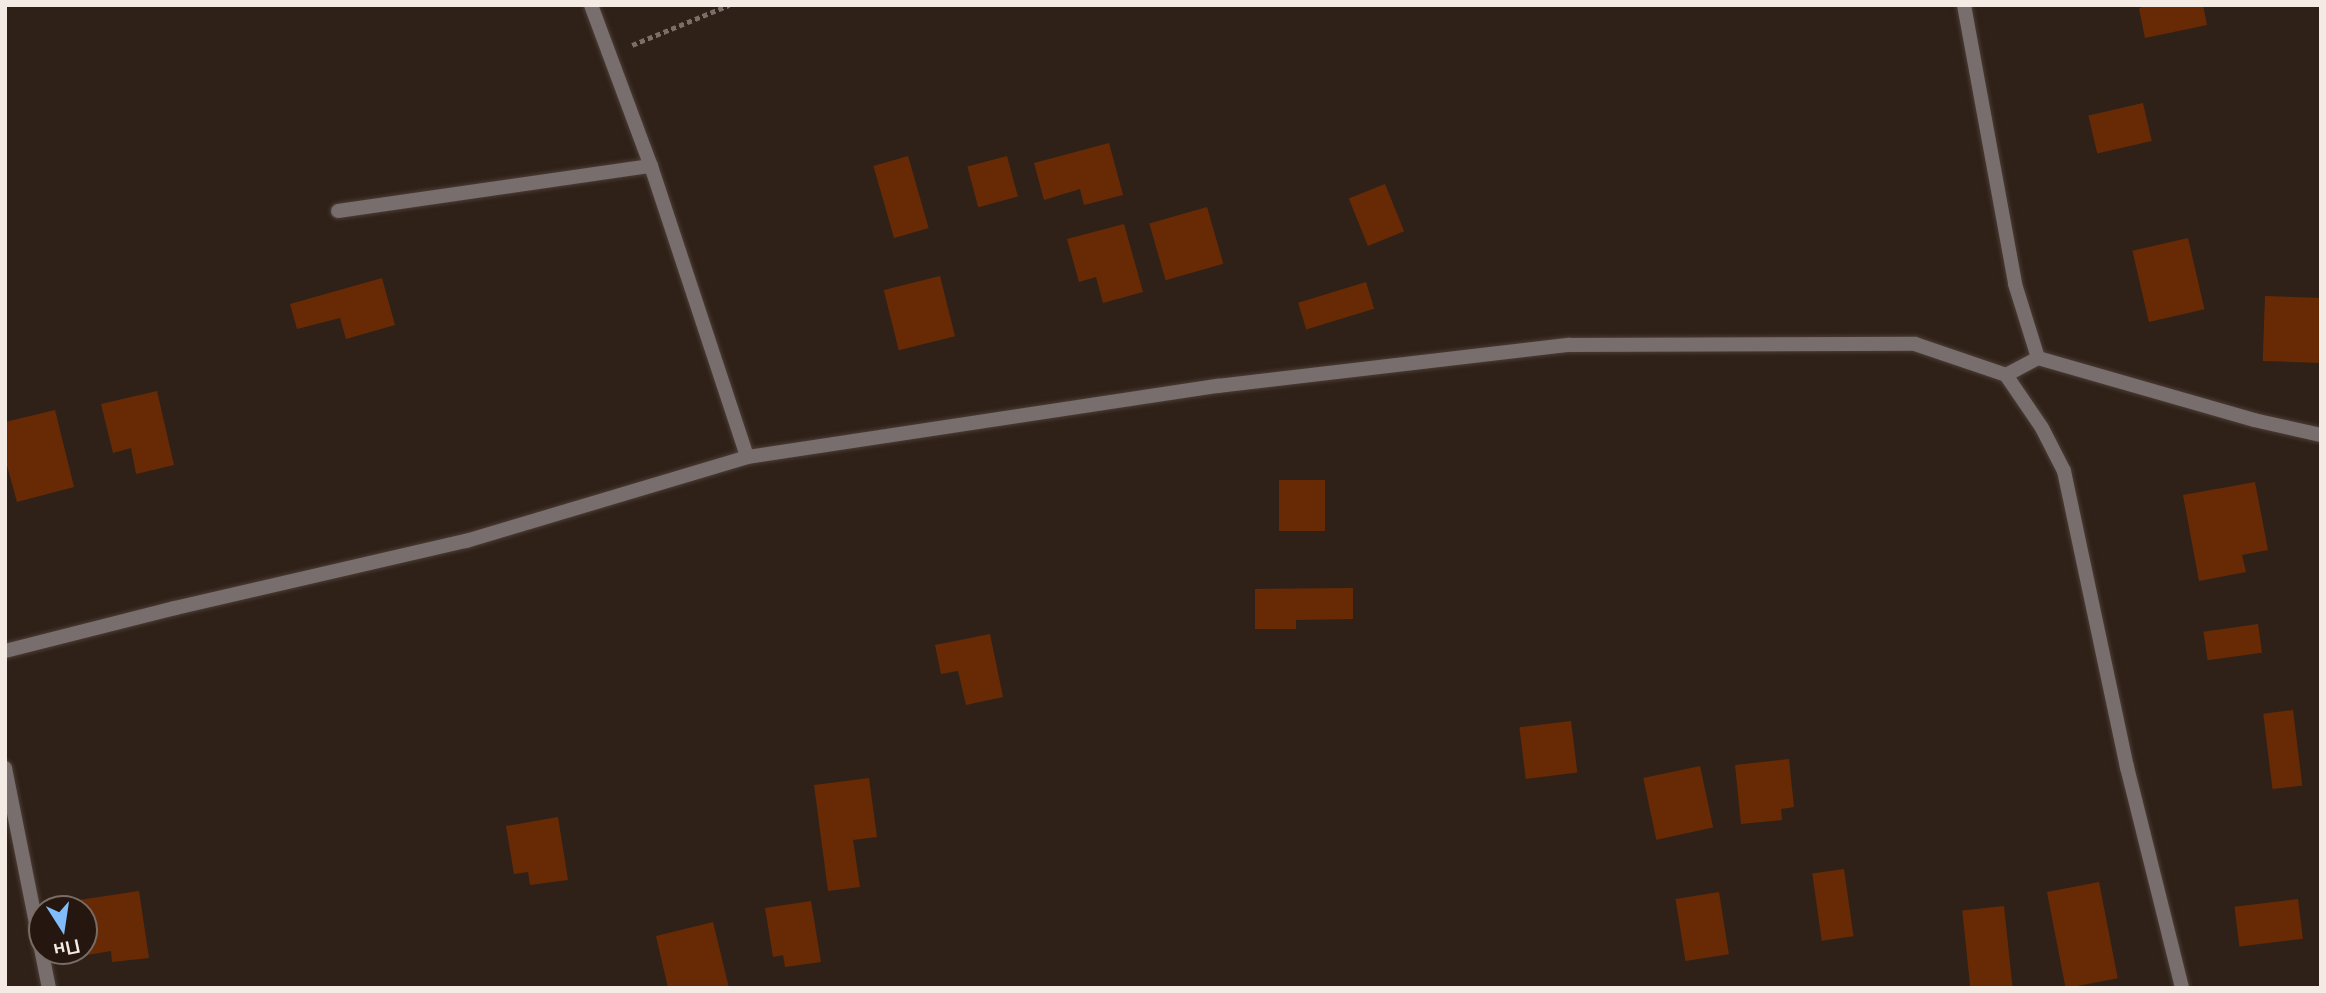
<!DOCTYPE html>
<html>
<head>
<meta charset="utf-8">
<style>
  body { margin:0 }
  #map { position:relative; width:2326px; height:993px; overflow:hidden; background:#2f2118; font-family:Mulish,sans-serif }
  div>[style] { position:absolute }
  .building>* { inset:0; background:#682a05; transform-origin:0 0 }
  .path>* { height:4.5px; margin-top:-2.25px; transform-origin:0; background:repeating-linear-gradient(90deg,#7b6e67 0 5px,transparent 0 8.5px) }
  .roads { filter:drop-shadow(0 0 2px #4b3d35) drop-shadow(0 0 2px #4b3d35) }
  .lane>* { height:14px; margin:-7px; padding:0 7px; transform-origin:7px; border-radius:7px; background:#786e6e }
  .street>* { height:14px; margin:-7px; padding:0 7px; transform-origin:7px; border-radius:7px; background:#786e6e }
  span { translate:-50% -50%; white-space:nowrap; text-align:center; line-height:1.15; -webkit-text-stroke:6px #25170f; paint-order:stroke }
  .frame { position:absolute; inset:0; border:7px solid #f5ebe5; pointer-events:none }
  .north { position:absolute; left:28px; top:895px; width:70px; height:70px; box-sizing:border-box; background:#25170f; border:2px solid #786c65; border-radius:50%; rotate:168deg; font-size:19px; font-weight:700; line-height:28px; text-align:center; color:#f5ebe5 }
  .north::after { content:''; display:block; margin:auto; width:24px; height:32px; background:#81bdfa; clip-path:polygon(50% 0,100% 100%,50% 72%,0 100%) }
</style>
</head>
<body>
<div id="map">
  <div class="building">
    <div style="clip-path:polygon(2151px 5px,2203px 5px,2207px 25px,2145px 38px,2139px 8px)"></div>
    <div style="left:2143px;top:103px;width:39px;height:56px;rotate:77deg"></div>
    <div style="clip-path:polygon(1109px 143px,1123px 195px,1084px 205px,1080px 189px,1044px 200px,1034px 163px)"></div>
    <div style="left:908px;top:156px;width:75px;height:36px;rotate:74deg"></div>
    <div style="left:1007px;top:156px;width:42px;height:41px;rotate:75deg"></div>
    <div style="left:1385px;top:184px;width:51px;height:39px;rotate:68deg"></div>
    <div style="left:1207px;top:207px;width:59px;height:60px;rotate:74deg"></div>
    <div style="clip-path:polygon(1124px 224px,1143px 292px,1103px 303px,1096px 277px,1079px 282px,1067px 239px)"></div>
    <div style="left:2188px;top:238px;width:73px;height:57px;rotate:77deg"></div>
    <div style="left:940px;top:276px;width:62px;height:58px;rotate:76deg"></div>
    <div style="clip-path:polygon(382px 278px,395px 325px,346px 339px,340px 318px,297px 329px,290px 304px)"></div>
    <div style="left:1366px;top:282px;width:28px;height:71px;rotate:73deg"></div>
    <div style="left:2265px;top:296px;width:56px;height:65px;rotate:2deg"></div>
    <div style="clip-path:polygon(157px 391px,174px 465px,136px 474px,131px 448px,113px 453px,101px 404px)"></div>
    <div style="clip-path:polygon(55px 410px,74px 487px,17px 502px,5px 458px,5px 422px)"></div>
    <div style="left:1279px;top:480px;width:46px;height:51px"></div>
    <div style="clip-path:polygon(2255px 482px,2268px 550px,2242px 555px,2246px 572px,2199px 581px,2183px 495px)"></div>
    <div style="clip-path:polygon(1353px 588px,1353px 619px,1296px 620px,1296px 629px,1255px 629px,1255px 589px)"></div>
    <div style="left:2258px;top:624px;width:29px;height:55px;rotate:82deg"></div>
    <div style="clip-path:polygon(990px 634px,1003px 697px,966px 705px,958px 671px,941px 674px,935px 645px)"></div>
    <div style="left:2293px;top:710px;width:76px;height:30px;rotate:83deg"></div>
    <div style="left:1571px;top:721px;width:52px;height:52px;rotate:83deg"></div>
    <div style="clip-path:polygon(1789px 759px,1794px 807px,1781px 809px,1782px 820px,1741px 824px,1735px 765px)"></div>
    <div style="left:1700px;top:766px;width:63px;height:58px;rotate:78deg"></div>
    <div style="clip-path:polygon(869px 778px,877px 837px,853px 840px,860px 887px,828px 891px,814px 785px)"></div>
    <div style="clip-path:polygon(558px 817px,568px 880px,530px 885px,528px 872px,514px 874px,506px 826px)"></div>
    <div style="left:1844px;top:869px;width:68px;height:32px;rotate:82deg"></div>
    <div style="left:2099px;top:882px;width:98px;height:53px;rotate:79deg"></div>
    <div style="clip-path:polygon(139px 891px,149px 958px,112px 962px,111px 951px,87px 955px,84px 909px,81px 909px,79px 900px)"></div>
    <div style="left:1719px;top:892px;width:63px;height:44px;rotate:81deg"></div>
    <div style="left:2298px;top:899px;width:40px;height:64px;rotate:83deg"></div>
    <div style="clip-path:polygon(811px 901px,821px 962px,785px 967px,783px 955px,773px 957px,765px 908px)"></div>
    <div style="left:2004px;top:906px;width:82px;height:42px;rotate:84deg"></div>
    <div style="clip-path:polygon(713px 922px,729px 988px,668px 988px,656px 936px)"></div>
  </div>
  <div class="path">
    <div style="left:632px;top:45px;width:105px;rotate:-22.4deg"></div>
  </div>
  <div class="roads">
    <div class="lane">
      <div style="left:591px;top:5px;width:172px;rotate:69.6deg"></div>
      <div style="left:651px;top:166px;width:306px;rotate:71.7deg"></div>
      <div style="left:1964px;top:5px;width:284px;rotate:79.6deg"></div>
      <div style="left:2015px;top:284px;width:77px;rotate:72.7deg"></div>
      <div style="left:338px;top:211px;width:316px;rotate:-8.2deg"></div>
      <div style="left:5px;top:768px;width:224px;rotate:78.7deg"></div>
    </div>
    <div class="street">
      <div style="left:2006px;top:375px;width:36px;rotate:-28deg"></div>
      <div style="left:2038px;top:358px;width:225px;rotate:16deg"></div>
      <div style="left:2254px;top:420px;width:69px;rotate:12.6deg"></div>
      <div style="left:5px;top:651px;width:175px;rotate:-14.2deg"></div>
      <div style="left:175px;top:608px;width:299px;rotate:-13deg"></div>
      <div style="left:466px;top:541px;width:293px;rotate:-16.6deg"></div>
      <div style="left:747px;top:457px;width:476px;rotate:-8.6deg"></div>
      <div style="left:1218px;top:386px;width:353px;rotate:-6.7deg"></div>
      <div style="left:1569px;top:345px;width:346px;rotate:-0.2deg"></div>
      <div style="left:1915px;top:344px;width:96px;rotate:18.8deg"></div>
      <div style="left:2006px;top:375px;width:64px;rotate:55.8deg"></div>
      <div style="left:2042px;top:428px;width:48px;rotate:62.9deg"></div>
      <div style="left:2064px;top:471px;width:303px;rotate:78deg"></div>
      <div style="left:2127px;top:767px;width:228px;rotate:76deg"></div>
    </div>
  </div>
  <div class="frame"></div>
  <div class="north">Пн</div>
</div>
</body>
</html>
